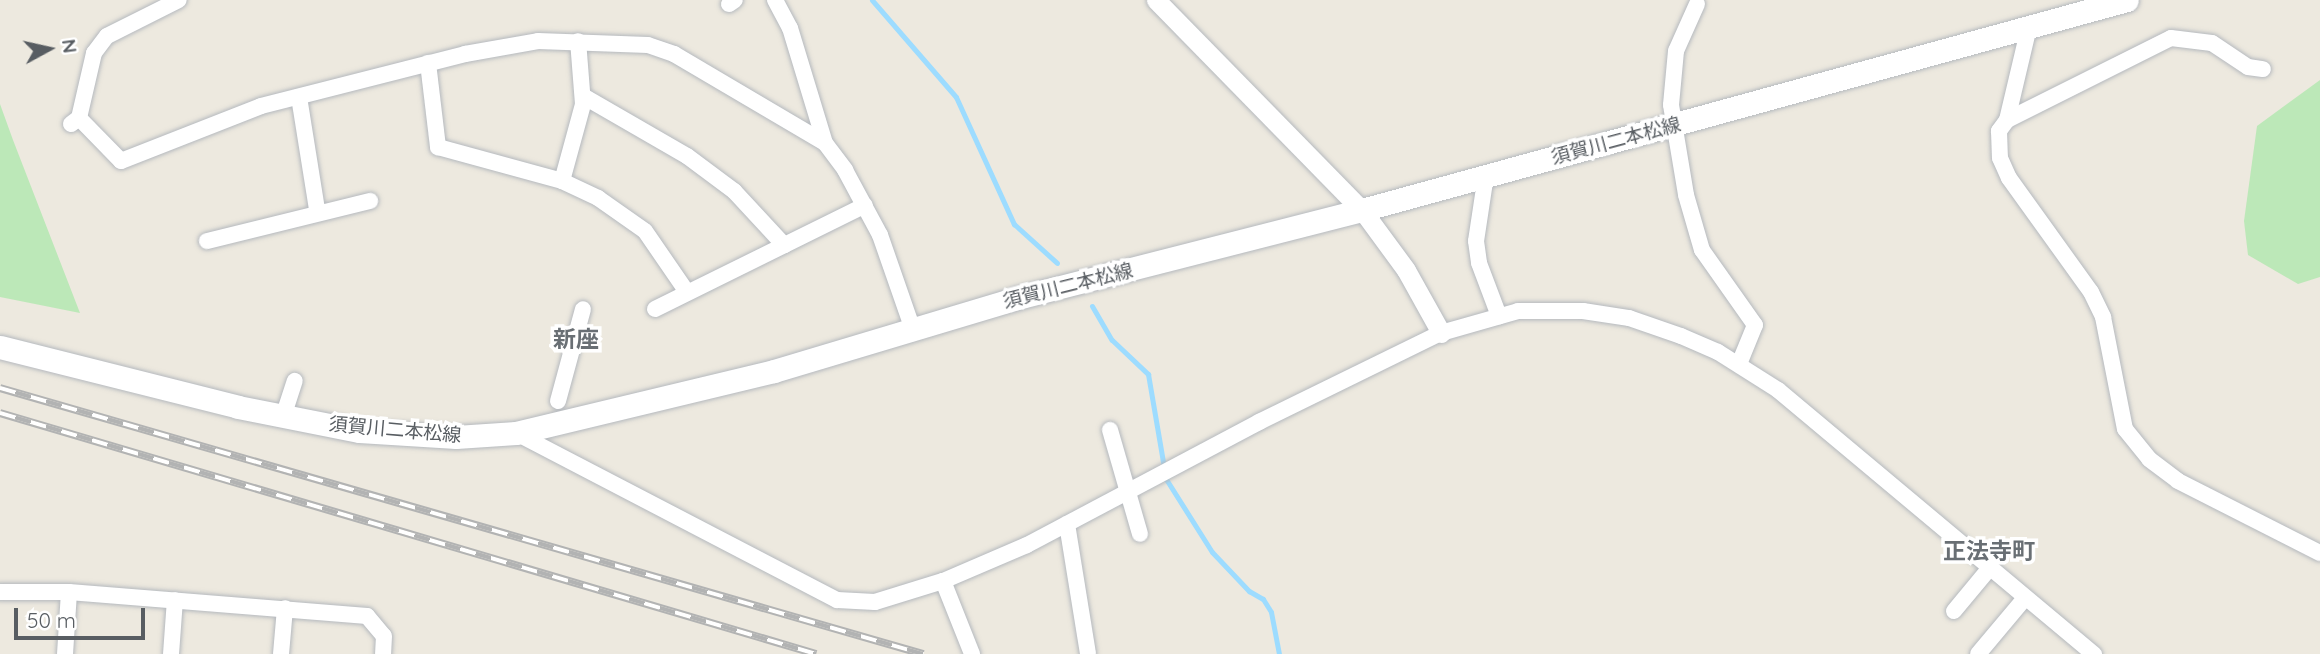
<!DOCTYPE html>
<html>
<head>
<meta charset="utf-8">
<style>
  body { margin:0 }
  #map { position:relative; width:2320px; height:654px; overflow:hidden; background:#ede9df; font-family:Quicksand,"Noto Sans JP",sans-serif }
  div>[style] { position:absolute }
  .green>* { inset:0; background:#bce8b8 }
  .stream>* { height:5px; margin:-2.5px; padding:0 2.5px; transform-origin:2.5px; border-radius:2.5px; background:#9ddcff }
  .roads { filter:drop-shadow(0 0 2px #b5b9be) drop-shadow(0 0 2px #b5b9be) }
  .minor>* { height:16px; margin:-8px; padding:0 8px; transform-origin:8px; border-radius:8px; background:#fff }
  .tertiary>* { height:19px; margin:-9.5px; padding:0 9.5px; transform-origin:9.5px; border-radius:9.5px; background:#fff }
  .secondary>* { height:23px; margin:-11.5px; padding:0 11.5px; transform-origin:11.5px; border-radius:11.5px; background:#fff }
  .rail>* { height:8px; margin-top:-4px; transform-origin:0; background:repeating-linear-gradient(90deg,#fff 0 16px,#b2b3b3 0 32px); box-sizing:border-box; border-block:2px solid #b2b3b3 }
  span { translate:-50% -50%; white-space:nowrap; text-align:center; line-height:1.15; -webkit-text-stroke:7px #fff; paint-order:stroke }
  .street-label { font-size:19px; color:#585d62 }
  .quarter-label { font-size:23px; color:#696f74; font-weight:700 }
  .north { position:absolute; left:14px; top:14px; width:70px; height:70px; -webkit-text-stroke:5px #fff; paint-order:stroke; rotate:82deg; font-size:19px; font-weight:700; line-height:28px; text-align:center; color:#585d62 }
  .north::after { content:''; display:block; margin:auto; width:24px; height:32px; background:#585d62; clip-path:polygon(50% 0,100% 100%,50% 72%,0 100%) }
  .scale { position:absolute; left:14px; top:608px; width:131px; height:32px; box-sizing:border-box; border:4px solid #585d62; border-top:0; padding-left:9px; font-size:21px; line-height:24px; white-space:nowrap; color:#585d62; -webkit-text-stroke:5px #fff; paint-order:stroke }
</style>
</head>
<body>
<div id="map">
  <div class="green">
    <div style="clip-path:polygon(2320px 80px,2320px 277px,2298px 284px,2248px 255px,2244px 221px,2257px 126px)"></div>
    <div style="clip-path:polygon(0 104px,13px 140px,80px 313px,0 297px)"></div>
  </div>
  <div class="stream">
    <div style="left:872px;top:0;width:128px;rotate:49.1deg"></div>
    <div style="left:956px;top:97px;width:140px;rotate:65.5deg"></div>
    <div style="left:1014px;top:224px;width:58px;rotate:42.2deg"></div>
    <div style="left:1092px;top:306px;width:39px;rotate:60deg"></div>
    <div style="left:1112px;top:340px;width:50px;rotate:43.4deg"></div>
    <div style="left:1148px;top:374px;width:107px;rotate:80.3deg"></div>
    <div style="left:1166px;top:479px;width:86px;rotate:57.8deg"></div>
    <div style="left:1212px;top:552px;width:54px;rotate:46.5deg"></div>
    <div style="left:1249px;top:591px;width:16px;rotate:30deg"></div>
    <div style="left:1263px;top:599px;width:15px;rotate:58deg"></div>
    <div style="left:1271px;top:612px;width:43px;rotate:79.2deg"></div>
  </div>
  <div class="roads">
    <div class="minor">
      <div style="left:775px;top:0;width:32px;rotate:62deg"></div>
      <div style="left:790px;top:28px;width:120px;rotate:73.1deg"></div>
      <div style="left:729px;top:4px;width:7px;rotate:-34deg"></div>
      <div style="left:1697px;top:4px;width:51px;rotate:114.1deg"></div>
      <div style="left:1676px;top:51px;width:54px;rotate:95.3deg"></div>
      <div style="left:1671px;top:105px;width:91px;rotate:80.5deg"></div>
      <div style="left:1686px;top:195px;width:57px;rotate:73.8deg"></div>
      <div style="left:1702px;top:250px;width:92px;rotate:54.8deg"></div>
      <div style="left:1755px;top:325px;width:42px;rotate:112.3deg"></div>
      <div style="left:2029px;top:27px;width:96px;rotate:103.3deg"></div>
      <div style="left:2007px;top:120px;width:14px;rotate:126deg"></div>
      <div style="left:1999px;top:131px;width:27px;rotate:88deg"></div>
      <div style="left:2000px;top:158px;width:22px;rotate:66deg"></div>
      <div style="left:2009px;top:178px;width:140px;rotate:54.3deg"></div>
      <div style="left:2091px;top:292px;width:28px;rotate:64deg"></div>
      <div style="left:2103px;top:317px;width:114px;rotate:78.9deg"></div>
      <div style="left:2125px;top:429px;width:38px;rotate:51deg"></div>
      <div style="left:2149px;top:459px;width:36px;rotate:37deg"></div>
      <div style="left:2178px;top:481px;width:159px;rotate:26.9deg"></div>
      <div style="left:428px;top:63px;width:85px;rotate:83.2deg"></div>
      <div style="left:438px;top:147px;width:129px;rotate:15.3deg"></div>
      <div style="left:562px;top:181px;width:40px;rotate:25deg"></div>
      <div style="left:598px;top:198px;width:57px;rotate:35.1deg"></div>
      <div style="left:645px;top:231px;width:74px;rotate:55.5deg"></div>
      <div style="left:583px;top:96px;width:120px;rotate:30deg"></div>
      <div style="left:687px;top:156px;width:59px;rotate:36.7deg"></div>
      <div style="left:734px;top:191px;width:74px;rotate:47.2deg"></div>
      <div style="left:299px;top:97px;width:114px;rotate:80.9deg"></div>
      <div style="left:79px;top:118px;width:60px;rotate:45.7deg"></div>
      <div style="left:121px;top:161px;width:150px;rotate:-21.4deg"></div>
      <div style="left:261px;top:106px;width:211px;rotate:-14.3deg"></div>
      <div style="left:465px;top:54px;width:74px;rotate:-10.1deg"></div>
      <div style="left:538px;top:41px;width:110px;rotate:2.1deg"></div>
      <div style="left:648px;top:45px;width:28px;rotate:19deg"></div>
      <div style="left:674px;top:54px;width:175px;rotate:30.5deg"></div>
      <div style="left:825px;top:143px;width:34px;rotate:53deg"></div>
      <div style="left:845px;top:170px;width:74px;rotate:61.7deg"></div>
      <div style="left:880px;top:235px;width:101px;rotate:70.8deg"></div>
      <div style="left:2007px;top:120px;width:183px;rotate:-26.6deg"></div>
      <div style="left:2171px;top:38px;width:41px;rotate:7deg"></div>
      <div style="left:2212px;top:43px;width:43px;rotate:33.7deg"></div>
      <div style="left:2248px;top:67px;width:15px;rotate:8deg"></div>
      <div style="left:71px;top:124px;width:10px;rotate:-37deg"></div>
      <div style="left:79px;top:118px;width:67px;rotate:-77deg"></div>
      <div style="left:94px;top:53px;width:21px;rotate:-53deg"></div>
      <div style="left:107px;top:36px;width:80px;rotate:-26.6deg"></div>
      <div style="left:1486px;top:175px;width:67px;rotate:98.6deg"></div>
      <div style="left:1476px;top:241px;width:22px;rotate:82deg"></div>
      <div style="left:1479px;top:263px;width:57px;rotate:69.3deg"></div>
      <div style="left:562px;top:181px;width:80px;rotate:-74.7deg"></div>
      <div style="left:583px;top:104px;width:63px;rotate:-94.5deg"></div>
      <div style="left:207px;top:241px;width:168px;rotate:-13.8deg"></div>
      <div style="left:655px;top:309px;width:234px;rotate:-26.3deg"></div>
      <div style="left:558px;top:401px;width:95px;rotate:-74.8deg"></div>
      <div style="left:283px;top:417px;width:38px;rotate:-72deg"></div>
      <div style="left:1110px;top:430px;width:108px;rotate:73.9deg"></div>
      <div style="left:516px;top:433px;width:362px;rotate:27.5deg"></div>
      <div style="left:837px;top:600px;width:38px;rotate:3deg"></div>
      <div style="left:875px;top:602px;width:71px;rotate:-17.2deg"></div>
      <div style="left:943px;top:581px;width:91px;rotate:-23.2deg"></div>
      <div style="left:1027px;top:545px;width:263px;rotate:-27.9deg"></div>
      <div style="left:1259px;top:422px;width:203px;rotate:-26.1deg"></div>
      <div style="left:1441px;top:333px;width:80px;rotate:-15.9deg"></div>
      <div style="left:1518px;top:311px;width:65px"></div>
      <div style="left:1583px;top:311px;width:47px;rotate:8.7deg"></div>
      <div style="left:1629px;top:318px;width:55px;rotate:19.1deg"></div>
      <div style="left:1681px;top:336px;width:40px;rotate:23.4deg"></div>
      <div style="left:1718px;top:352px;width:71px;rotate:32.3deg"></div>
      <div style="left:1778px;top:390px;width:412px;rotate:39.9deg"></div>
      <div style="left:1067px;top:524px;width:131px;rotate:80.8deg"></div>
      <div style="left:943px;top:581px;width:79px;rotate:68.3deg"></div>
      <div style="left:0;top:592px;width:69px"></div>
      <div style="left:1954px;top:611px;width:55px;rotate:-50.2deg"></div>
      <div style="left:65px;top:654px;width:62px;rotate:-86.3deg"></div>
      <div style="left:69px;top:592px;width:299px;rotate:4.6deg"></div>
      <div style="left:367px;top:616px;width:26px;rotate:50deg"></div>
      <div style="left:384px;top:636px;width:18px;rotate:93deg"></div>
      <div style="left:171px;top:654px;width:54px;rotate:-85.8deg"></div>
      <div style="left:281px;top:654px;width:46px;rotate:-85deg"></div>
      <div style="left:1978px;top:654px;width:73px;rotate:-50deg"></div>
    </div>
    <div class="tertiary">
      <div style="left:1156px;top:0;width:294px;rotate:45.6deg"></div>
      <div style="left:1362px;top:210px;width:74px;rotate:53.7deg"></div>
      <div style="left:1406px;top:270px;width:72px;rotate:60.9deg"></div>
    </div>
    <div class="secondary">
      <div style="left:0;top:347px;width:245px;rotate:14.1deg"></div>
      <div style="left:238px;top:407px;width:123px;rotate:11.2deg"></div>
      <div style="left:359px;top:431px;width:97px;rotate:3.5deg"></div>
      <div style="left:456px;top:437px;width:60px;rotate:-3.8deg"></div>
      <div style="left:516px;top:433px;width:265px;rotate:-13.5deg"></div>
      <div style="left:774px;top:371px;width:254px;rotate:-16.7deg"></div>
      <div style="left:1017px;top:298px;width:356px;rotate:-14.3deg"></div>
      <div style="left:1362px;top:210px;width:793px;rotate:-15.35deg"></div>
    </div>
  </div>
  <div class="rail">
    <div style="left:0;top:388px;width:961px;rotate:16.08deg"></div>
    <div style="left:0;top:413px;width:851px;rotate:16.45deg"></div>
  </div>
  <div class="street-label">
    <span style="left:1616px;top:141px;rotate:-15deg">須賀川二本松線</span>
    <span style="left:1068px;top:286px;rotate:-14deg">須賀川二本松線</span>
    <span style="left:395px;top:430px;rotate:5deg">須賀川二本松線</span>
  </div>
  <div class="quarter-label">
    <span style="left:576px;top:339px">新座</span>
    <span style="left:1989px;top:551px">正法寺町</span>
  </div>
  <div class="north">N</div>
  <div class="scale">50 m</div>
</div>
</body>
</html>
